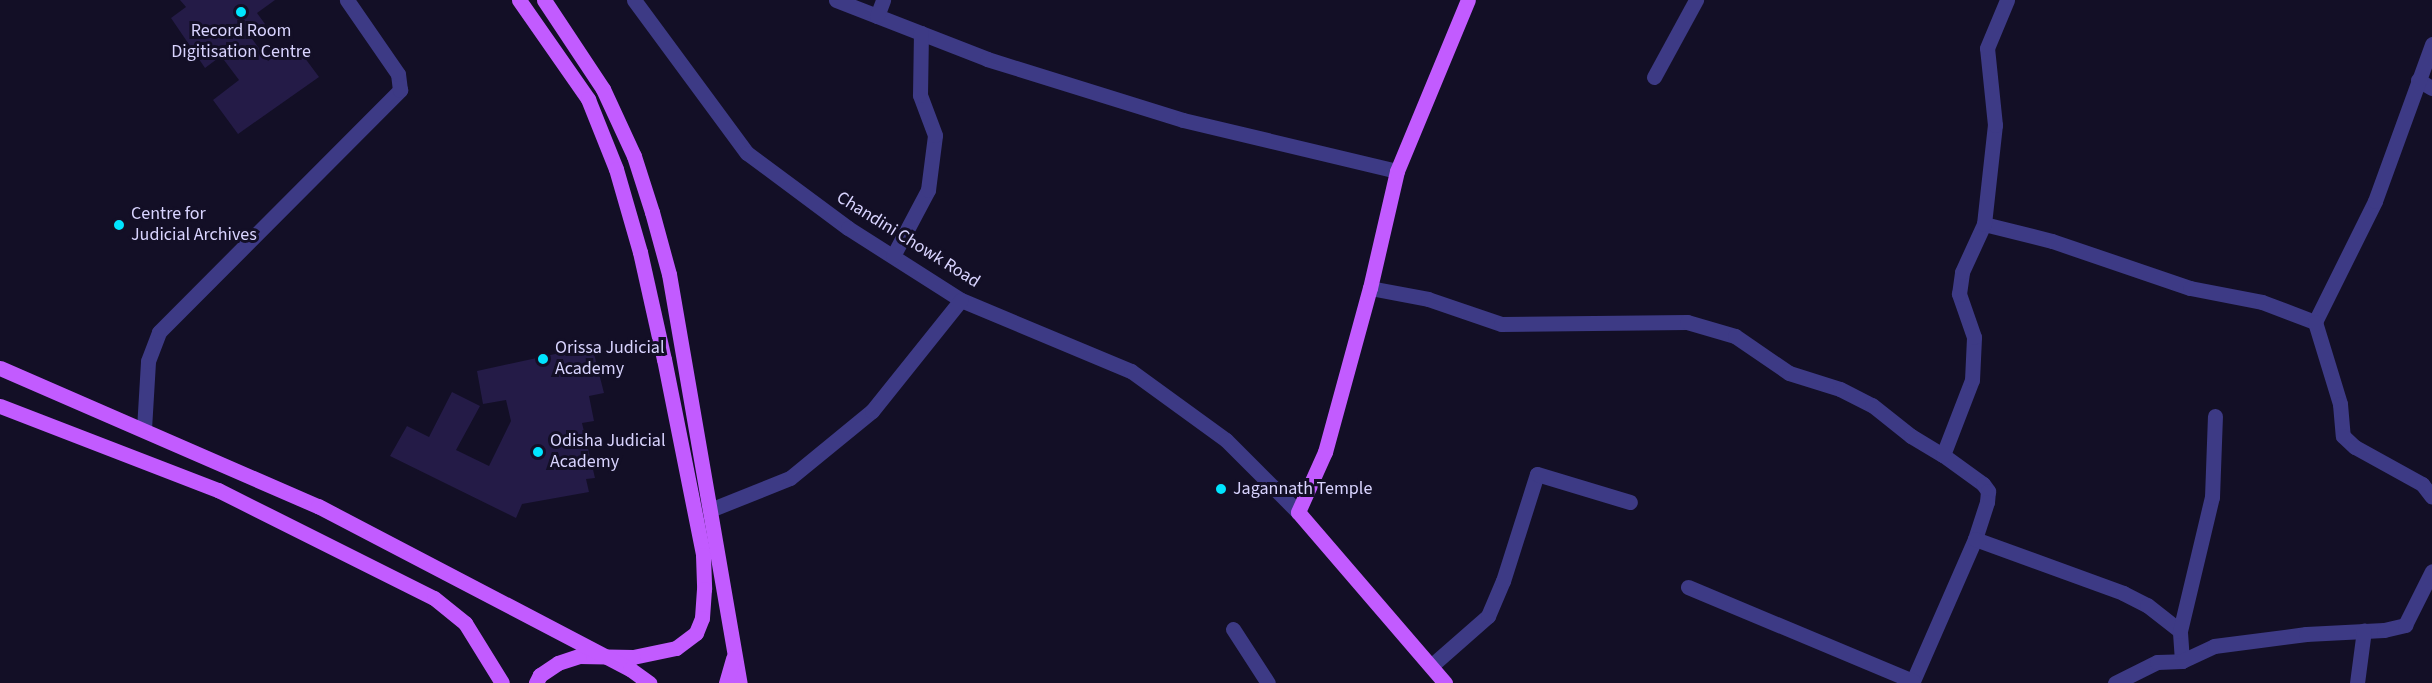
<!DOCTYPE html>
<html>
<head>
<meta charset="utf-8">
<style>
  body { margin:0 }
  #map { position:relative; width:2432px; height:683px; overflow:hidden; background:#130f26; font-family:"Source Sans 3",sans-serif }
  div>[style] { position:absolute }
  .building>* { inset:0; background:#241b47 }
  .minor>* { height:15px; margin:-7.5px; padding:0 7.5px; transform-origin:7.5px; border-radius:7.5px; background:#3d3a85 }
  .major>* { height:15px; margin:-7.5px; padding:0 7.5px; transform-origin:7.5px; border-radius:7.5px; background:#c25bff }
  .dots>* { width:16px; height:16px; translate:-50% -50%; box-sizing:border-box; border:3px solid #130f26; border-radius:50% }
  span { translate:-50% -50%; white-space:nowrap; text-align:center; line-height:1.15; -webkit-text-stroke:6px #130f26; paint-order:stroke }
  .poi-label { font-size:18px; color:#d9d4ff }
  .left { translate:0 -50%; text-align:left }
  .street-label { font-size:18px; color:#d9d4ff }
</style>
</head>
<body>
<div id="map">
  <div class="building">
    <div style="clip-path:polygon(180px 0,275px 0,257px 13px,265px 24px,250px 36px,268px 61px,293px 42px,319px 77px,238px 134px,213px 100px,239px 80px,221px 56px,205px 68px,171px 18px,186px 7px)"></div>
    <div style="clip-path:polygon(592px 346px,604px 393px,589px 396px,594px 421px,582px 423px,595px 478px,586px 479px,589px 492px,522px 504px,516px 518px,390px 456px,407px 426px,429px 437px,452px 392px,480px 406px,456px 450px,489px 466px,511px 421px,506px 400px,483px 404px,477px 371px)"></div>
  </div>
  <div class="minor">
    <div style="left:634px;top:0;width:190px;rotate:53.6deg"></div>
    <div style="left:747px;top:153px;width:126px;rotate:36.6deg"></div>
    <div style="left:848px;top:228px;width:134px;rotate:32.5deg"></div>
    <div style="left:961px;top:300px;width:184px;rotate:22.7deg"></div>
    <div style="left:1131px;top:371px;width:117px;rotate:36deg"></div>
    <div style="left:1226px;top:440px;width:102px;rotate:45deg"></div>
    <div style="left:836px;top:0;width:162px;rotate:21.3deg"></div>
    <div style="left:987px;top:59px;width:205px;rotate:17.3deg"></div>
    <div style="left:1183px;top:120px;width:220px;rotate:13.4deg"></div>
    <div style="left:877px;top:16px;width:17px;rotate:-69deg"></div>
    <div style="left:1654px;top:77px;width:88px;rotate:-61.4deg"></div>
    <div style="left:2418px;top:80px;width:16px;rotate:30deg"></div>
    <div style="left:1984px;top:224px;width:70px;rotate:14deg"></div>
    <div style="left:2052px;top:241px;width:146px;rotate:18.8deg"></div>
    <div style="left:2190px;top:288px;width:73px;rotate:11deg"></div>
    <div style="left:2262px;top:302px;width:57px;rotate:20.7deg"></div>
    <div style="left:2315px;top:322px;width:135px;rotate:-63.6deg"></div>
    <div style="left:2375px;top:201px;width:167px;rotate:-70deg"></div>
    <div style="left:893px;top:256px;width:75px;rotate:-62.1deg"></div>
    <div style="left:928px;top:190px;width:55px;rotate:-82.7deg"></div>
    <div style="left:935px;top:135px;width:43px;rotate:-110.6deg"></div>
    <div style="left:920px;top:95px;width:62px;rotate:-89.1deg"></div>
    <div style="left:1370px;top:288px;width:59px;rotate:10.7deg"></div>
    <div style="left:1428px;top:299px;width:77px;rotate:18.9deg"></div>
    <div style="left:1501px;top:324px;width:186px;rotate:-0.6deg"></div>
    <div style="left:1687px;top:322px;width:50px;rotate:16.3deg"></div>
    <div style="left:1735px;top:336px;width:65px;rotate:34.4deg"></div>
    <div style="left:1789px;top:373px;width:53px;rotate:17.4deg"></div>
    <div style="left:1840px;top:389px;width:36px;rotate:27deg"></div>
    <div style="left:1872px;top:405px;width:50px;rotate:38.5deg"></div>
    <div style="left:1911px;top:436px;width:37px;rotate:31deg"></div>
    <div style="left:1943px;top:455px;width:49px;rotate:35.9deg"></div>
    <div style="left:1983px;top:484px;width:9px;rotate:54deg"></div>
    <div style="left:1988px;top:491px;width:11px;rotate:95deg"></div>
    <div style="left:1987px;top:502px;width:39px;rotate:108deg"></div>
    <div style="left:1975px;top:539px;width:157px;rotate:113.6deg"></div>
    <div style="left:2315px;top:322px;width:86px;rotate:73deg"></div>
    <div style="left:2340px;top:404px;width:32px;rotate:85deg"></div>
    <div style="left:2343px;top:436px;width:16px;rotate:43deg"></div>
    <div style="left:2355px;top:447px;width:77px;rotate:28.9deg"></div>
    <div style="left:2422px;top:484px;width:16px;rotate:52deg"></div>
    <div style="left:144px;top:429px;width:68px;rotate:-86.6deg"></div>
    <div style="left:148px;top:361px;width:31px;rotate:-69deg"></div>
    <div style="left:159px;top:332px;width:342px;rotate:-45.1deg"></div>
    <div style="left:400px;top:90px;width:16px;rotate:-97deg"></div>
    <div style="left:398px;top:74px;width:90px;rotate:-124.6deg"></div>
    <div style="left:1943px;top:455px;width:80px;rotate:-68.9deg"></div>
    <div style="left:1972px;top:380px;width:43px;rotate:-87.3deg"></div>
    <div style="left:1974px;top:337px;width:46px;rotate:-109.2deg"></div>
    <div style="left:1959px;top:294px;width:22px;rotate:-82deg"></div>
    <div style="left:1962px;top:272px;width:53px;rotate:-65.4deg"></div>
    <div style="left:1984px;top:224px;width:100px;rotate:-83.7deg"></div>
    <div style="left:1995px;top:125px;width:77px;rotate:-95.9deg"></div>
    <div style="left:1987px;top:48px;width:52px;rotate:-67.4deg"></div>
    <div style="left:710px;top:510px;width:86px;rotate:-21.8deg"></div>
    <div style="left:790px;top:478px;width:106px;rotate:-39.3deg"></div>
    <div style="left:872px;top:411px;width:142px;rotate:-51.3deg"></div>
    <div style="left:1975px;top:539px;width:158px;rotate:20deg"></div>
    <div style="left:2123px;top:593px;width:27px;rotate:27deg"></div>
    <div style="left:2147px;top:605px;width:42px;rotate:38.2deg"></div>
    <div style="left:1688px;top:587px;width:244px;rotate:22.7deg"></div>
    <div style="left:1233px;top:629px;width:64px;rotate:57.1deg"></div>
    <div style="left:2182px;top:661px;width:30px;rotate:-94deg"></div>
    <div style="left:2180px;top:631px;width:138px;rotate:-76.6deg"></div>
    <div style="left:2212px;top:497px;width:81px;rotate:-87.9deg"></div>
    <div style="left:1431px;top:666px;width:76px;rotate:-41.3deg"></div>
    <div style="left:1488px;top:616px;width:38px;rotate:-67deg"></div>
    <div style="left:1503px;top:581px;width:112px;rotate:-72.4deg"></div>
    <div style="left:1537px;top:474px;width:97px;rotate:16.8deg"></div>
    <div style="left:2115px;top:683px;width:47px;rotate:-26.6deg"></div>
    <div style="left:2157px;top:662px;width:25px;rotate:-2deg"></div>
    <div style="left:2182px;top:661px;width:35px;rotate:-25deg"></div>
    <div style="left:2214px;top:646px;width:93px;rotate:-7.4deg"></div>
    <div style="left:2306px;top:634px;width:78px;rotate:-2.9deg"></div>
    <div style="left:2384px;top:630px;width:22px;rotate:-13deg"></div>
    <div style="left:2405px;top:625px;width:60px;rotate:-63.4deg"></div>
    <div style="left:2357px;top:683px;width:53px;rotate:-82.5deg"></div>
  </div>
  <div class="major">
    <div style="left:519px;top:0;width:121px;rotate:55.1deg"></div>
    <div style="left:588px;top:99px;width:75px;rotate:68.2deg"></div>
    <div style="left:616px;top:169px;width:86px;rotate:73.9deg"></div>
    <div style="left:640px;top:252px;width:110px;rotate:77.4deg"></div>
    <div style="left:664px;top:359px;width:200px;rotate:78.7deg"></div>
    <div style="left:703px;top:555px;width:34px;rotate:88deg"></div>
    <div style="left:704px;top:589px;width:29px;rotate:94deg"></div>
    <div style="left:702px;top:618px;width:16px;rotate:112deg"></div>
    <div style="left:696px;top:633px;width:25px;rotate:143deg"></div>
    <div style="left:676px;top:648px;width:44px;rotate:168.2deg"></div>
    <div style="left:633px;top:657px;width:54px;rotate:-178.9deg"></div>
    <div style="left:579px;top:656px;width:22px;rotate:162deg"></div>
    <div style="left:558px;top:663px;width:22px;rotate:146deg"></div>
    <div style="left:540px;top:675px;width:9px;rotate:117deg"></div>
    <div style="left:544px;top:0;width:107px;rotate:56.5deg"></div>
    <div style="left:603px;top:89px;width:74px;rotate:65.2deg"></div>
    <div style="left:634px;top:156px;width:59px;rotate:72.2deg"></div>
    <div style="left:652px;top:212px;width:64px;rotate:74.7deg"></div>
    <div style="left:669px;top:274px;width:415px;rotate:80.2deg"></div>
    <div style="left:0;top:368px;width:347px;rotate:23.5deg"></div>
    <div style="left:318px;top:506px;width:352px;rotate:27.6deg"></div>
    <div style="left:630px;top:669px;width:24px;rotate:36deg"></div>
    <div style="left:0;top:406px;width:234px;rotate:21.1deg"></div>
    <div style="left:218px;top:490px;width:241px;rotate:26.6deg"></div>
    <div style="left:434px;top:598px;width:40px;rotate:39deg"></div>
    <div style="left:465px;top:623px;width:70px;rotate:58.3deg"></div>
    <div style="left:726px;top:683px;width:26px;rotate:-74deg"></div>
    <div style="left:1445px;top:683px;width:225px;rotate:-130.7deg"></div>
    <div style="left:1298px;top:512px;width:66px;rotate:-65.8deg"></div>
    <div style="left:1325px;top:452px;width:170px;rotate:-74.7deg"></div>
    <div style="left:1370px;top:288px;width:120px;rotate:-77deg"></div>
    <div style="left:1397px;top:171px;width:185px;rotate:-67.5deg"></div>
  </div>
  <div class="dots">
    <div style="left:241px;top:12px;background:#00e5ff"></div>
    <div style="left:119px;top:225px;background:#00e5ff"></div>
    <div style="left:543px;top:359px;background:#00e5ff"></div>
    <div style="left:538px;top:452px;background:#00e5ff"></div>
    <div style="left:1221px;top:489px;background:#00e5ff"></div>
  </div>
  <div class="poi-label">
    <span style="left:241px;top:42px">Record Room<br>Digitisation Centre</span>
    <span class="left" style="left:131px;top:225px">Centre for<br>Judicial Archives</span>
    <span class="left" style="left:555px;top:359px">Orissa Judicial<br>Academy</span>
    <span class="left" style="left:550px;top:452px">Odisha Judicial<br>Academy</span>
    <span class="left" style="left:1233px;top:489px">Jagannath Temple</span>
  </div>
  <div class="street-label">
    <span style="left:908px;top:240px;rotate:32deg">Chandini Chowk Road</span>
  </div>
</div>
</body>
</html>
